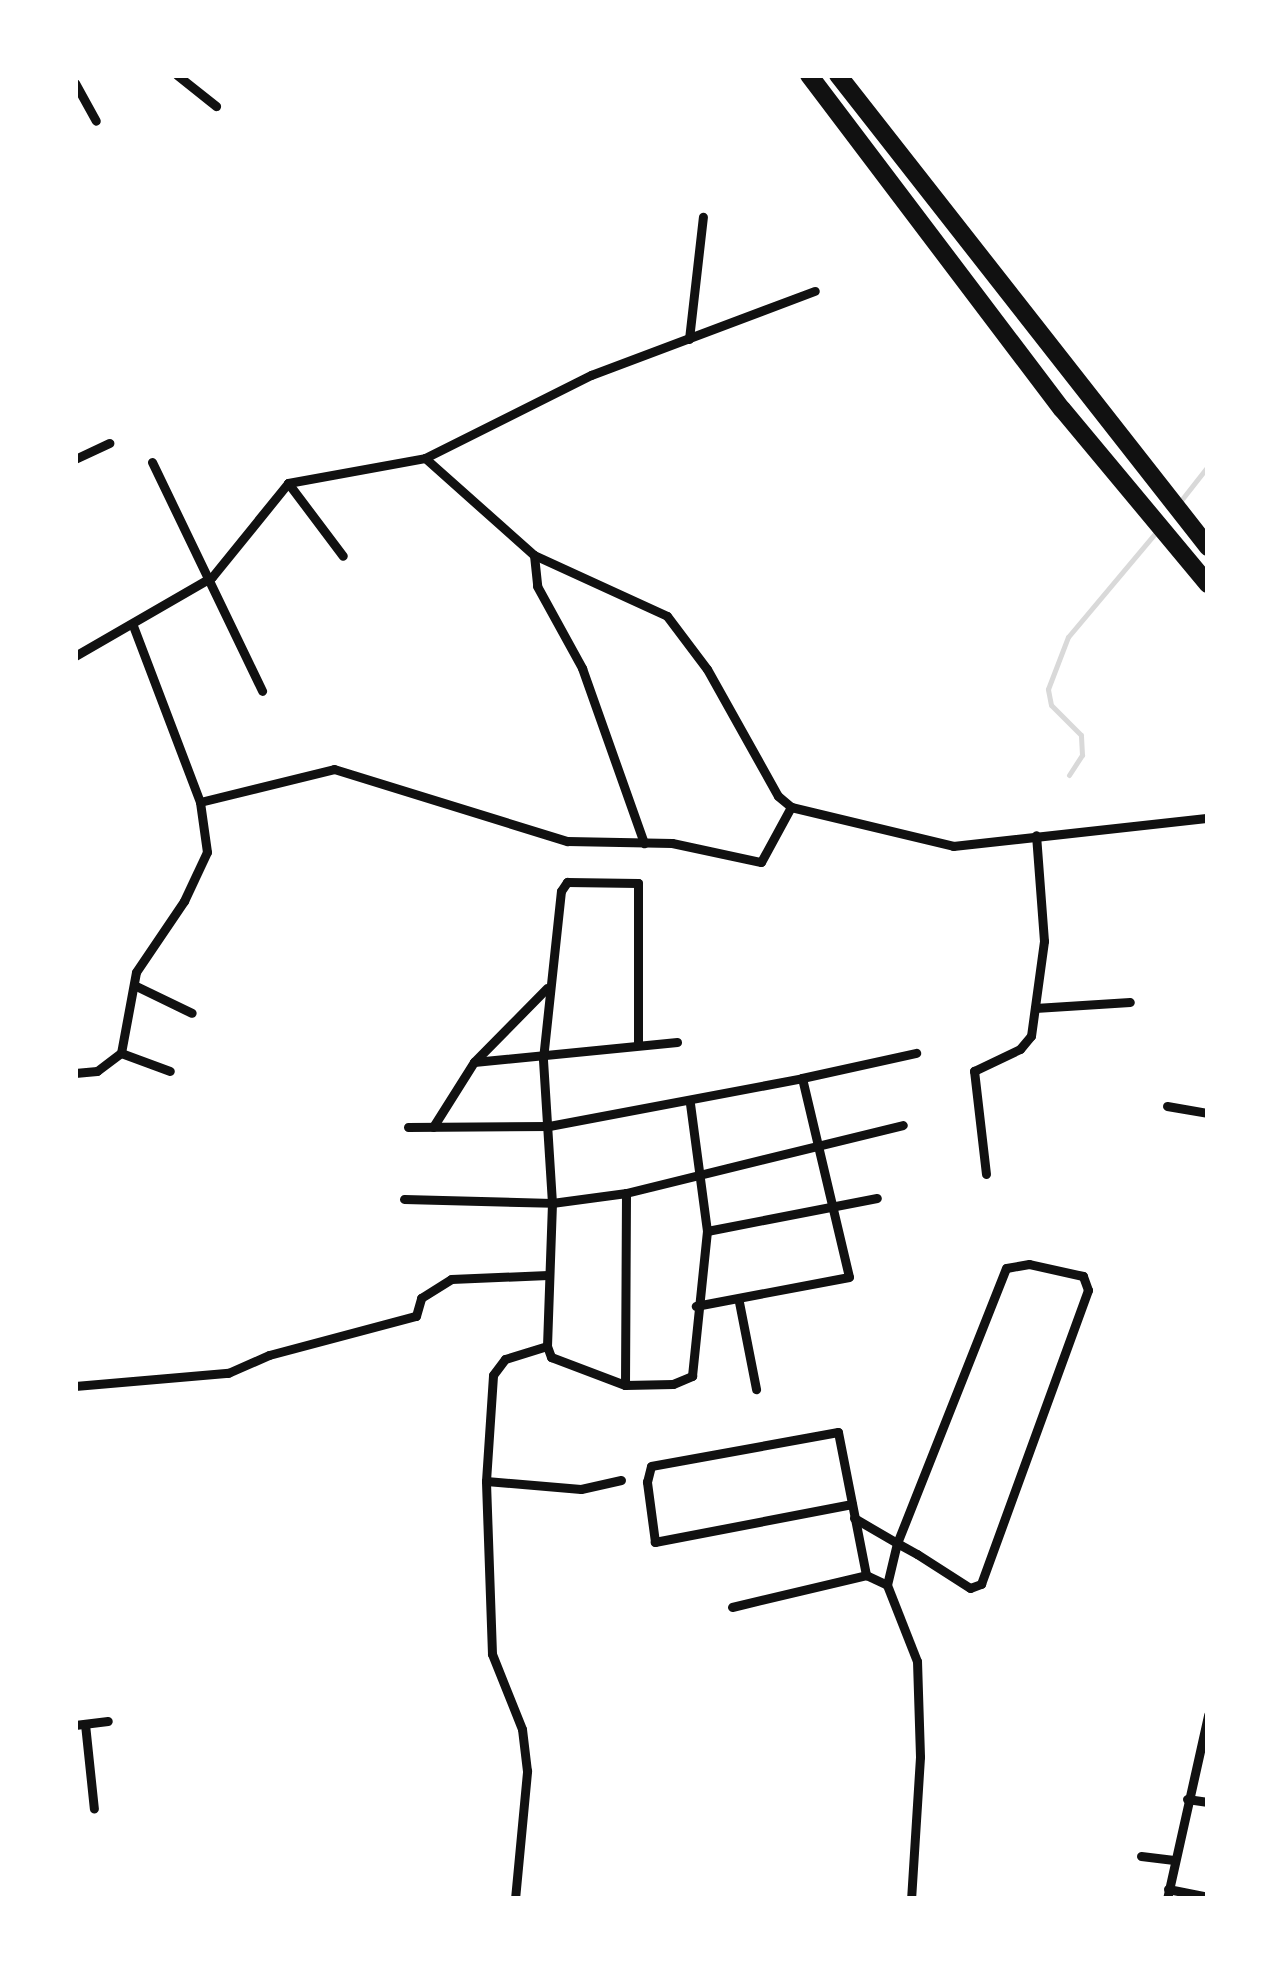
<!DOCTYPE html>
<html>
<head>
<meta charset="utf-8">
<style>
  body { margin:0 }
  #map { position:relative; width:1283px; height:1974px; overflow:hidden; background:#fff; font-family:"Open Sans",sans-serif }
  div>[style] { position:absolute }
  .stream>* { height:5px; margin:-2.5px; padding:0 2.5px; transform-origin:2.5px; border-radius:2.5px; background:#d9d9d9 }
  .minor>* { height:9px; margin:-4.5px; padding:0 4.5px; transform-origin:4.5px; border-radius:4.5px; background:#111 }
  .motorway>* { height:18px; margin:-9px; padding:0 9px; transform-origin:9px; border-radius:9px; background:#111 }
  span { translate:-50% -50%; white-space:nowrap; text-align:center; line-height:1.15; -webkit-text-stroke:10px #fff; paint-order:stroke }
  .frame { position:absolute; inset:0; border:78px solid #fff; pointer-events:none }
</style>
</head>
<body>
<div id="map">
  <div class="stream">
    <div style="left:1179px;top:503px;width:47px;rotate:-51.9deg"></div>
    <div style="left:1069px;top:775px;width:24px;rotate:-57deg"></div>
    <div style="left:1082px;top:755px;width:20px;rotate:-93deg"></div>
    <div style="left:1081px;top:735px;width:42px;rotate:-135deg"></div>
    <div style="left:1051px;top:705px;width:16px;rotate:-101deg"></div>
    <div style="left:1048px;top:689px;width:56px;rotate:-69deg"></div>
    <div style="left:1068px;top:637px;width:138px;rotate:-50deg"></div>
  </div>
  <div class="minor">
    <div style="left:177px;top:75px;width:50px;rotate:38.5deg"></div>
    <div style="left:75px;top:83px;width:43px;rotate:61.1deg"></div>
    <div style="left:689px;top:339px;width:123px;rotate:-83.5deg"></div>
    <div style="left:425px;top:458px;width:186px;rotate:-26.6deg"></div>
    <div style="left:591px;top:375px;width:239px;rotate:-20.6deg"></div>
    <div style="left:75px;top:459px;width:38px;rotate:-25deg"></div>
    <div style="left:152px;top:462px;width:254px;rotate:64.3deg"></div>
    <div style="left:288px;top:483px;width:91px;rotate:53deg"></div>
    <div style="left:534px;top:555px;width:31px;rotate:84deg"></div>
    <div style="left:537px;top:586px;width:94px;rotate:61.2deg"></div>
    <div style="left:582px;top:668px;width:186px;rotate:70.5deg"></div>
    <div style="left:75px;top:656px;width:158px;rotate:-30deg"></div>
    <div style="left:212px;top:577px;width:121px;rotate:-51deg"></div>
    <div style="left:288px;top:483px;width:139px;rotate:-10.3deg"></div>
    <div style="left:425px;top:458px;width:146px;rotate:41.7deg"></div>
    <div style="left:534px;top:555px;width:146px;rotate:24.6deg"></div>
    <div style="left:667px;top:616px;width:66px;rotate:53deg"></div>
    <div style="left:707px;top:669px;width:145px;rotate:60.8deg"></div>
    <div style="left:778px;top:796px;width:17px;rotate:40deg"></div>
    <div style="left:791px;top:807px;width:167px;rotate:13.5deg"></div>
    <div style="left:953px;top:846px;width:257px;rotate:-6.3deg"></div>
    <div style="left:200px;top:802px;width:138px;rotate:-13.8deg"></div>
    <div style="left:334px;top:769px;width:244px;rotate:17.2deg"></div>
    <div style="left:567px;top:841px;width:105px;rotate:1.1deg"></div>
    <div style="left:672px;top:843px;width:91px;rotate:12.1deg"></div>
    <div style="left:761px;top:862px;width:63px;rotate:-61.4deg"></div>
    <div style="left:134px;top:985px;width:64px;rotate:25.8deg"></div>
    <div style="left:1035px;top:1008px;width:95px;rotate:-3.6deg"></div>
    <div style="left:121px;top:1053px;width:52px;rotate:20.2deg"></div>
    <div style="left:474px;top:1062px;width:204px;rotate:-5.6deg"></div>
    <div style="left:75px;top:1073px;width:22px;rotate:-5deg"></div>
    <div style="left:97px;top:1071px;width:30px;rotate:-37deg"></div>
    <div style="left:121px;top:1053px;width:82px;rotate:-79.5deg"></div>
    <div style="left:136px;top:972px;width:86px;rotate:-55.9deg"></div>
    <div style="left:184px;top:901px;width:54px;rotate:-64.9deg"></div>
    <div style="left:207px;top:852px;width:50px;rotate:-98deg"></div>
    <div style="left:200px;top:802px;width:188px;rotate:-110.8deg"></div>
    <div style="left:802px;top:1078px;width:117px;rotate:-12.4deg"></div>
    <div style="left:1167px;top:1106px;width:42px;rotate:9.7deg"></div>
    <div style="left:408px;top:1127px;width:141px;rotate:-0.4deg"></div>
    <div style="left:549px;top:1126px;width:258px;rotate:-10.7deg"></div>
    <div style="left:802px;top:1078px;width:204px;rotate:76.7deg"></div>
    <div style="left:849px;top:1277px;width:156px;rotate:169.3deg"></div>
    <div style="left:433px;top:1127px;width:77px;rotate:-57.8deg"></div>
    <div style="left:474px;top:1062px;width:104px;rotate:-45.4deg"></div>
    <div style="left:986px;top:1174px;width:104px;rotate:-96.6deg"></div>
    <div style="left:974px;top:1071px;width:51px;rotate:-25.6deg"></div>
    <div style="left:1020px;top:1049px;width:17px;rotate:-50deg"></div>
    <div style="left:1031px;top:1036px;width:96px;rotate:-82.2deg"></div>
    <div style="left:1044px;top:941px;width:106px;rotate:-94.3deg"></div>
    <div style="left:404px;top:1199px;width:148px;rotate:1.5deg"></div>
    <div style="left:552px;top:1203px;width:75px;rotate:-7.7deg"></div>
    <div style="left:626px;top:1193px;width:285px;rotate:-13.8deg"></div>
    <div style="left:707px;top:1231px;width:173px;rotate:-11deg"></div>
    <div style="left:739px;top:1302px;width:89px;rotate:78.9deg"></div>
    <div style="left:547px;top:1346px;width:12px;rotate:70deg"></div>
    <div style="left:551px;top:1357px;width:79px;rotate:20.7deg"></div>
    <div style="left:625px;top:1385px;width:48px;rotate:-1.2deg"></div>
    <div style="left:673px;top:1384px;width:21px;rotate:-23deg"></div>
    <div style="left:692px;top:1376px;width:146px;rotate:-84.1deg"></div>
    <div style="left:707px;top:1231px;width:129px;rotate:-97.6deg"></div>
    <div style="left:625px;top:1385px;width:192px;rotate:-89.7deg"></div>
    <div style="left:75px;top:1386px;width:154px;rotate:-4.9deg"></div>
    <div style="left:228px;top:1373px;width:45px;rotate:-23.7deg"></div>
    <div style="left:269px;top:1355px;width:152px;rotate:-14.9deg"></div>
    <div style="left:416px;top:1316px;width:19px;rotate:-74deg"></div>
    <div style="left:421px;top:1298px;width:36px;rotate:-32deg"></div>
    <div style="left:451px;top:1279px;width:97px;rotate:-2.4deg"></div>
    <div style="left:486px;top:1481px;width:95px;rotate:4.8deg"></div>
    <div style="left:581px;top:1489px;width:41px;rotate:-12.7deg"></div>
    <div style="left:852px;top:1504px;width:201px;rotate:169.1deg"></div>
    <div style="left:655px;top:1542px;width:61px;rotate:-97.6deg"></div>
    <div style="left:647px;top:1482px;width:16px;rotate:-76deg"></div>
    <div style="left:651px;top:1466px;width:190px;rotate:-10.3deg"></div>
    <div style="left:838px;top:1432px;width:146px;rotate:78.9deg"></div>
    <div style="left:866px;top:1575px;width:23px;rotate:25deg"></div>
    <div style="left:887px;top:1585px;width:82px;rotate:68.5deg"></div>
    <div style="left:917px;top:1661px;width:96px;rotate:88.2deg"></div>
    <div style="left:920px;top:1757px;width:142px;rotate:93.6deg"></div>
    <div style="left:854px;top:1518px;width:50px;rotate:30.2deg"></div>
    <div style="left:897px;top:1543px;width:23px;rotate:29deg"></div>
    <div style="left:917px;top:1554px;width:63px;rotate:32.7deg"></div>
    <div style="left:970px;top:1588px;width:12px;rotate:-20deg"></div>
    <div style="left:981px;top:1584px;width:313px;rotate:-70deg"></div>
    <div style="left:1088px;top:1290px;width:15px;rotate:-110deg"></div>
    <div style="left:1083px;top:1276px;width:55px;rotate:-167.5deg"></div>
    <div style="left:1029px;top:1264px;width:23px;rotate:170deg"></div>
    <div style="left:1006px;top:1268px;width:296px;rotate:111.6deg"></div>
    <div style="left:897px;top:1543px;width:43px;rotate:103.4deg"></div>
    <div style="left:732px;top:1607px;width:138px;rotate:-13.4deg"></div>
    <div style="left:85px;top:1724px;width:85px;rotate:84deg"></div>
    <div style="left:75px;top:1725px;width:33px;rotate:-7deg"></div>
    <div style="left:1187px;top:1799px;width:21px;rotate:8deg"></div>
    <div style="left:1141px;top:1856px;width:31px;rotate:7deg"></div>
    <div style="left:1168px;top:1889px;width:41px;rotate:11.3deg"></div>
    <div style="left:515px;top:1899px;width:129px;rotate:-84.6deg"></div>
    <div style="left:527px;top:1771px;width:42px;rotate:-96.8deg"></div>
    <div style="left:522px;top:1729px;width:81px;rotate:-111.8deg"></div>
    <div style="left:492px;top:1654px;width:173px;rotate:-92deg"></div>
    <div style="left:486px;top:1481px;width:106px;rotate:-86.2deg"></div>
    <div style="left:493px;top:1375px;width:20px;rotate:-53deg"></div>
    <div style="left:505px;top:1359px;width:44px;rotate:-17.2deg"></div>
    <div style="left:547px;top:1346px;width:143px;rotate:-88deg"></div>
    <div style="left:552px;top:1203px;width:144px;rotate:-93.6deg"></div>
    <div style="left:543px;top:1059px;width:169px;rotate:-83.9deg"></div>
    <div style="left:561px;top:891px;width:11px;rotate:-56deg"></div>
    <div style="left:567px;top:882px;width:71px;rotate:0.8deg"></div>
    <div style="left:638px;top:883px;width:162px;rotate:90deg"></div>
    <div style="left:1167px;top:1899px;width:189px;rotate:-77.4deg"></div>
  </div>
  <div class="motorway">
    <div style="left:809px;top:75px;width:419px;rotate:52.9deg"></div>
    <div style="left:1062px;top:409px;width:228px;rotate:50.2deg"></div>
    <div style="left:838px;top:75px;width:600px;rotate:51.91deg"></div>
  </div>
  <div class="frame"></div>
</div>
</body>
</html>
